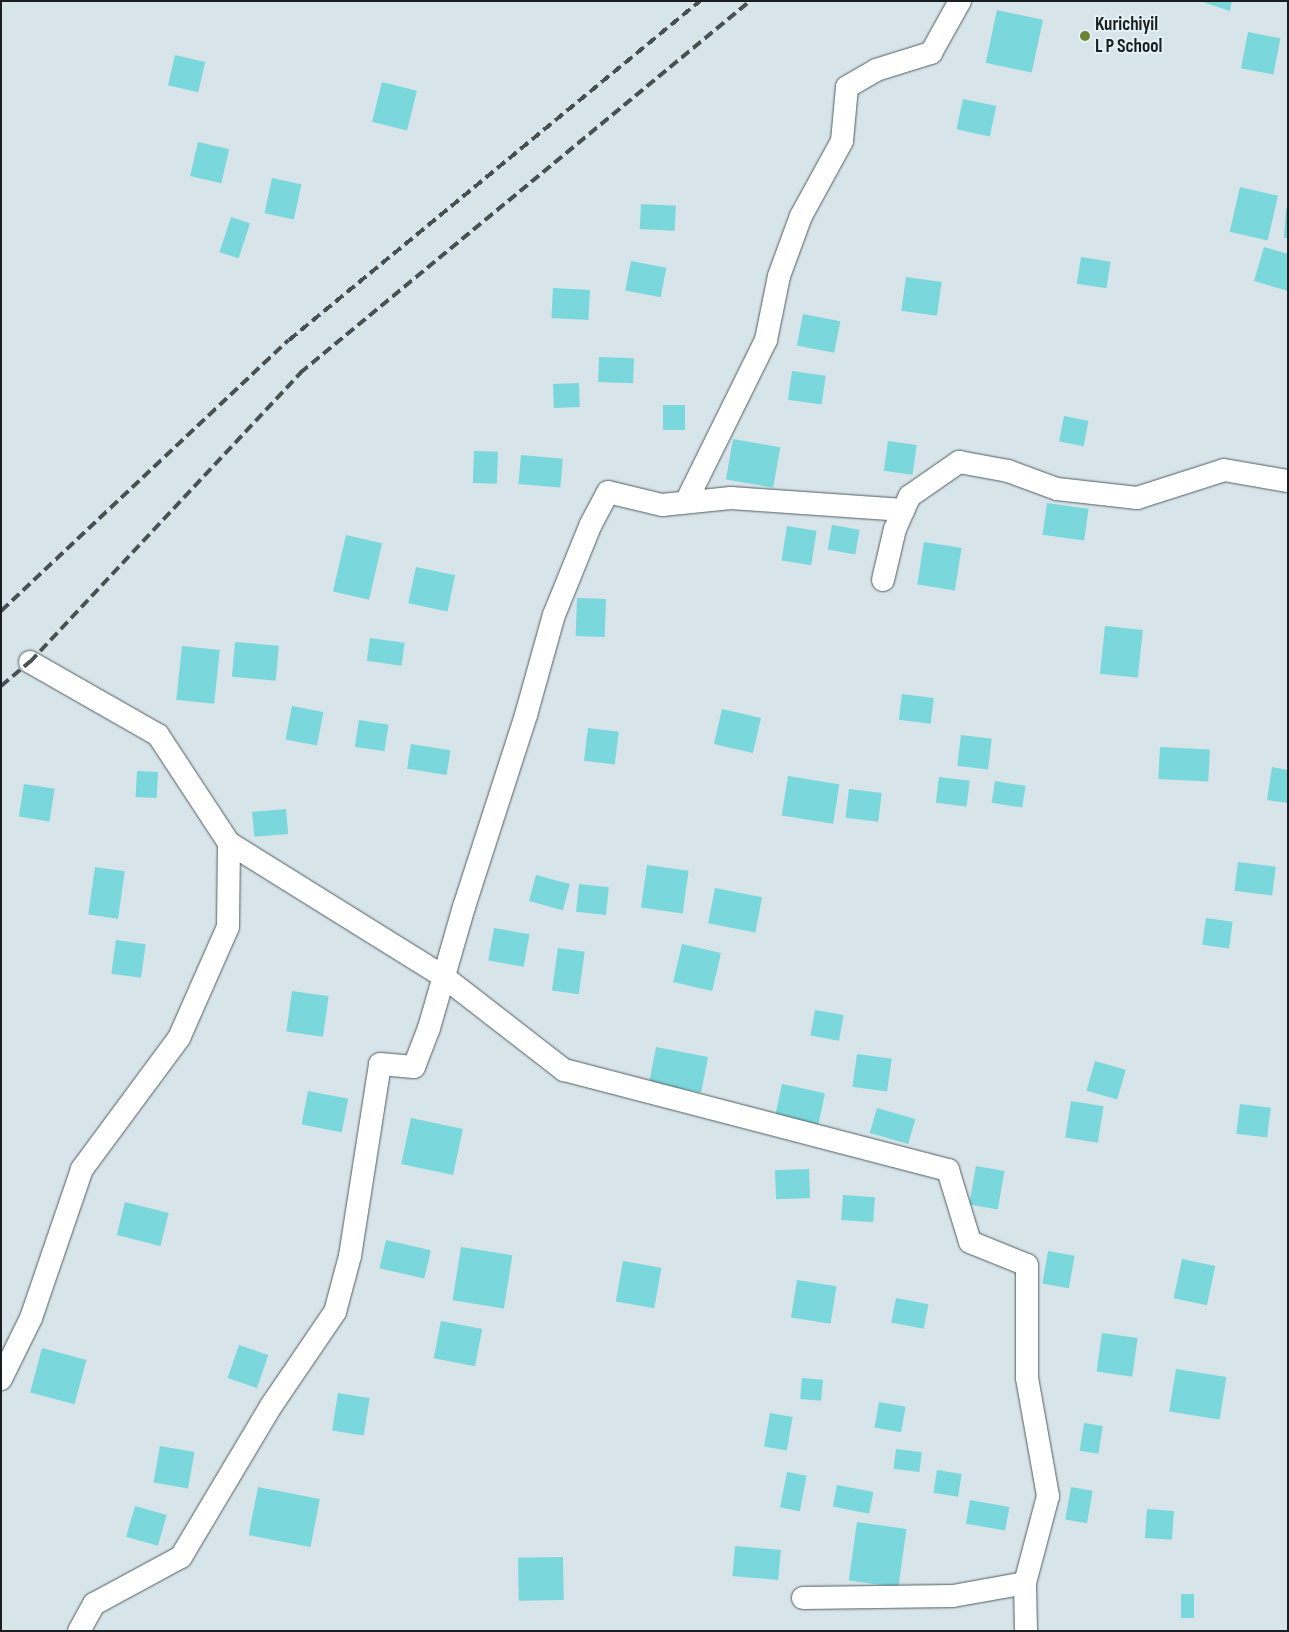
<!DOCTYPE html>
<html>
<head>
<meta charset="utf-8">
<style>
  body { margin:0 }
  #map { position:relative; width:1289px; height:1632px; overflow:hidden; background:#d7e5ea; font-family:"Sofia Sans Condensed",sans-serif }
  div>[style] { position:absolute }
  .building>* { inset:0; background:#7ad7db; transform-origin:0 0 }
  .roads { filter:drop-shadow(0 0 1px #515d61) drop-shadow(0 0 1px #515d61) }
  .minor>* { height:22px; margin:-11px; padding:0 11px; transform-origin:11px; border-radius:11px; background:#fff }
  .rail>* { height:4px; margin-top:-2px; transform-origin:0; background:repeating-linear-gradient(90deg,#485052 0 10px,transparent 0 15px) }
  .dots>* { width:14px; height:14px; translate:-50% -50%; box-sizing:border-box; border:2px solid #e4f2f7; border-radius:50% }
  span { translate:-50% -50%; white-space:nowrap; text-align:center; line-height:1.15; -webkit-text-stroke:4px #e4f2f7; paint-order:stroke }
  .poi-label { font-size:19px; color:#191e20; font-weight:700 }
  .left { translate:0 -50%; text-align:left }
  .frame { position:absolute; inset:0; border:2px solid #191e20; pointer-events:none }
</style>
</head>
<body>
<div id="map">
  <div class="building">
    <div style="clip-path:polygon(1200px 1px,1232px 1px,1230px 11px)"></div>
    <div style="left:997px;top:10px;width:47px;height:54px;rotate:12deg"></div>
    <div style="left:1248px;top:32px;width:33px;height:37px;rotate:11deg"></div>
    <div style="left:175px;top:55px;width:31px;height:31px;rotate:13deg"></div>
    <div style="left:382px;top:82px;width:36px;height:41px;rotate:14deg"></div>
    <div style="left:963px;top:99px;width:34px;height:31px;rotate:12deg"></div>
    <div style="left:198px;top:142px;width:32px;height:35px;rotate:13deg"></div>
    <div style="left:272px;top:178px;width:30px;height:36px;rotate:12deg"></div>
    <div style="left:1240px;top:187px;width:39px;height:46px;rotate:13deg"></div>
    <div style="left:641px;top:204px;width:35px;height:25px;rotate:3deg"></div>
    <div style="clip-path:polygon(1286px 208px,1288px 208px,1288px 238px,1284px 238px)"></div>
    <div style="left:231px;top:217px;width:20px;height:37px;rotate:18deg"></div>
    <div style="clip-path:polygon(1264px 247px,1288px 254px,1288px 291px,1254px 281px)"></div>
    <div style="left:1081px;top:257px;width:30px;height:27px;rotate:9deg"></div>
    <div style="left:631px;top:261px;width:36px;height:30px;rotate:11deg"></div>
    <div style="left:906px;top:277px;width:36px;height:34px;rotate:8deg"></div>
    <div style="left:553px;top:288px;width:37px;height:30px;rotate:3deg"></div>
    <div style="left:803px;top:314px;width:38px;height:32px;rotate:11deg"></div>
    <div style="left:599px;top:357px;width:35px;height:25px;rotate:2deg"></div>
    <div style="left:792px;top:371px;width:34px;height:29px;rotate:8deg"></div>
    <div style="left:579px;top:383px;width:24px;height:26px;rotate:88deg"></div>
    <div style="left:663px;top:405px;width:22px;height:25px"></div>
    <div style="left:1064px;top:416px;width:25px;height:26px;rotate:11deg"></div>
    <div style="left:733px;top:439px;width:48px;height:41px;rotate:10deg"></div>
    <div style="left:888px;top:441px;width:29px;height:30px;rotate:8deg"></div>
    <div style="left:474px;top:451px;width:24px;height:32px;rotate:2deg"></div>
    <div style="left:521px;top:455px;width:42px;height:29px;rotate:5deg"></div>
    <div style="left:1047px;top:503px;width:42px;height:32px;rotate:8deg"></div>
    <div style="left:832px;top:525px;width:28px;height:25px;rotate:10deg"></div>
    <div style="left:787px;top:526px;width:30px;height:35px;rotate:9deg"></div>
    <div style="left:346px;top:535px;width:37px;height:58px;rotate:13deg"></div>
    <div style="left:924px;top:542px;width:38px;height:43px;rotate:9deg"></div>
    <div style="left:416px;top:567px;width:40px;height:37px;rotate:12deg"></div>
    <div style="left:577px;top:598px;width:29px;height:38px;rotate:2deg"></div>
    <div style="left:1105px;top:626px;width:38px;height:48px;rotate:6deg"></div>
    <div style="left:370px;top:638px;width:35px;height:23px;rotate:8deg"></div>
    <div style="left:235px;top:642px;width:44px;height:35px;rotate:5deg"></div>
    <div style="left:182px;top:646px;width:38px;height:54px;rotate:6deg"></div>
    <div style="left:902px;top:694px;width:32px;height:26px;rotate:7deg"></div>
    <div style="left:292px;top:706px;width:32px;height:34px;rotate:11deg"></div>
    <div style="left:722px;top:709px;width:40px;height:36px;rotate:13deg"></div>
    <div style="left:359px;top:720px;width:30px;height:27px;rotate:9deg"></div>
    <div style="left:588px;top:728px;width:31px;height:33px;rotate:7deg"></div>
    <div style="left:961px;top:735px;width:31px;height:31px;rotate:7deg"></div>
    <div style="left:411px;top:744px;width:40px;height:25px;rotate:9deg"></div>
    <div style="left:1160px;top:747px;width:50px;height:32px;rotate:3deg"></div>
    <div style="clip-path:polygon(1272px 767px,1288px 770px,1288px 803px,1267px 800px)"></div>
    <div style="left:137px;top:771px;width:21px;height:26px;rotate:3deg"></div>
    <div style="left:788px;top:776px;width:52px;height:40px;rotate:9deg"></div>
    <div style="left:939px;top:777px;width:31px;height:26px;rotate:7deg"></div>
    <div style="left:995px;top:781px;width:31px;height:22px;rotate:9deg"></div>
    <div style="left:24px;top:784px;width:31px;height:33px;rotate:9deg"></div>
    <div style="left:849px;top:789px;width:33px;height:29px;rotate:7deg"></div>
    <div style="left:286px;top:809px;width:25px;height:34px;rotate:85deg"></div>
    <div style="left:1238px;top:862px;width:38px;height:29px;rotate:7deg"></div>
    <div style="left:647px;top:865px;width:42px;height:43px;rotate:8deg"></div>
    <div style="left:95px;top:867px;width:30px;height:48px;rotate:8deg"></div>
    <div style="left:536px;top:875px;width:35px;height:27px;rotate:15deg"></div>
    <div style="left:579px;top:884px;width:30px;height:28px;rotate:6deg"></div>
    <div style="left:715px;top:888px;width:48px;height:36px;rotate:11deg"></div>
    <div style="left:1206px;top:918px;width:27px;height:27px;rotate:8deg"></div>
    <div style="left:494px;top:928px;width:36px;height:33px;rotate:10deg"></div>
    <div style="left:116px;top:940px;width:30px;height:34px;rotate:8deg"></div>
    <div style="left:682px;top:944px;width:40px;height:39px;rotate:13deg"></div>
    <div style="left:558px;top:948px;width:27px;height:43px;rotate:8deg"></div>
    <div style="left:292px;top:991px;width:37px;height:41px;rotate:8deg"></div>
    <div style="left:815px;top:1010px;width:29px;height:26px;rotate:10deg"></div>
    <div style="left:656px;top:1047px;width:53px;height:36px;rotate:11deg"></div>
    <div style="left:857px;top:1054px;width:35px;height:33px;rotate:8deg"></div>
    <div style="left:1095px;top:1061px;width:32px;height:31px;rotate:16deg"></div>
    <div style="left:782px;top:1084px;width:44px;height:36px;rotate:12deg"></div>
    <div style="left:308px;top:1091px;width:41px;height:34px;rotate:11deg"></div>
    <div style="left:1071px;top:1101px;width:33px;height:37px;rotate:9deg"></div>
    <div style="left:1240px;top:1104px;width:31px;height:30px;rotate:7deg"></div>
    <div style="left:877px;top:1108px;width:40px;height:26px;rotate:16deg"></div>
    <div style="left:411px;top:1118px;width:53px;height:47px;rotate:12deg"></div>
    <div style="left:976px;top:1166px;width:29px;height:39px;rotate:10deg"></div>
    <div style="left:809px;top:1169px;width:29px;height:34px;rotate:88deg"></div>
    <div style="left:843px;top:1195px;width:32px;height:25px;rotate:4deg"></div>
    <div style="left:125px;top:1202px;width:45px;height:34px;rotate:14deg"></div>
    <div style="left:386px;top:1240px;width:46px;height:29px;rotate:13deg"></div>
    <div style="left:461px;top:1247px;width:52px;height:54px;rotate:9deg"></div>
    <div style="left:1048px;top:1251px;width:27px;height:33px;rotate:10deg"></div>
    <div style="left:1182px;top:1259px;width:34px;height:40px;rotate:12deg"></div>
    <div style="left:623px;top:1261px;width:39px;height:41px;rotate:10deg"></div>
    <div style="left:797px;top:1280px;width:40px;height:38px;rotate:9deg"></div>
    <div style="left:896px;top:1298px;width:33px;height:25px;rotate:11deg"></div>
    <div style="left:441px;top:1321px;width:42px;height:38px;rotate:11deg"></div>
    <div style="left:1102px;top:1333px;width:36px;height:39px;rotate:8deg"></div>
    <div style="left:239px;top:1345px;width:31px;height:35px;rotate:19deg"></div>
    <div style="left:42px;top:1348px;width:46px;height:46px;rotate:15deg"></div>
    <div style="left:1176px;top:1369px;width:51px;height:43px;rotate:9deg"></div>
    <div style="left:802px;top:1378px;width:21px;height:21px;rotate:5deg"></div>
    <div style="left:338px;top:1393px;width:32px;height:38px;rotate:9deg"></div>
    <div style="left:879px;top:1402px;width:27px;height:26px;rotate:10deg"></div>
    <div style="left:770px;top:1413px;width:23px;height:34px;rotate:10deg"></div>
    <div style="left:1084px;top:1423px;width:19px;height:28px;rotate:9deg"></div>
    <div style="left:160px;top:1446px;width:35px;height:37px;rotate:10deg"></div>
    <div style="left:896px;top:1449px;width:26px;height:20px;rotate:7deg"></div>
    <div style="left:937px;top:1470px;width:25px;height:23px;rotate:9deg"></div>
    <div style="left:787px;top:1472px;width:20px;height:36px;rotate:11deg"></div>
    <div style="left:837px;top:1485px;width:37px;height:22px;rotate:11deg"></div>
    <div style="left:258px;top:1487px;width:63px;height:49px;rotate:11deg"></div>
    <div style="left:1071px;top:1487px;width:22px;height:33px;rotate:10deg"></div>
    <div style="left:970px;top:1500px;width:40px;height:24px;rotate:10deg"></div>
    <div style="left:135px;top:1506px;width:33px;height:32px;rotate:16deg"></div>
    <div style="left:1147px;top:1509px;width:27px;height:29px;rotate:4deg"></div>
    <div style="left:857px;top:1522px;width:50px;height:59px;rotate:8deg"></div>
    <div style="left:735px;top:1546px;width:46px;height:30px;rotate:5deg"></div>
    <div style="left:563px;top:1557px;width:43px;height:45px;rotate:89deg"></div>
    <div style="left:1181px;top:1594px;width:13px;height:24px"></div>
  </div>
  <div class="roads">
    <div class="minor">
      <div style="left:686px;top:502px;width:181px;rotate:-63.7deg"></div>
      <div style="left:766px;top:340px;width:65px;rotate:-78.5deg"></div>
      <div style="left:779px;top:276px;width:64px;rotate:-69.9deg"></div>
      <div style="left:801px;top:216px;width:85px;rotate:-61.3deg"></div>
      <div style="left:842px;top:141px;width:54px;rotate:-84.7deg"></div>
      <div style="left:847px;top:87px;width:34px;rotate:-30deg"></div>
      <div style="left:876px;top:70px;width:58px;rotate:-17.2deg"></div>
      <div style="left:931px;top:53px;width:60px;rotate:-60.9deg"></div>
      <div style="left:883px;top:580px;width:52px;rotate:-76.8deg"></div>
      <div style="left:895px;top:529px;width:36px;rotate:-66deg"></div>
      <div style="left:910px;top:496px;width:60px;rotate:-34.8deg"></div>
      <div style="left:959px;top:462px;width:50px;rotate:10.4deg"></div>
      <div style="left:1008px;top:471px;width:52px;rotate:20.2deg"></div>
      <div style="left:1057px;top:489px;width:81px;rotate:6.4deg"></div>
      <div style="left:1137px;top:498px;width:91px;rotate:-17.8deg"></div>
      <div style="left:1224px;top:470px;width:65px;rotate:9.8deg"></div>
      <div style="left:30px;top:662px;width:147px;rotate:29.7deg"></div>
      <div style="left:158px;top:735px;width:129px;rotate:56.7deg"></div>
      <div style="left:229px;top:843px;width:253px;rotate:31.9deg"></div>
      <div style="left:444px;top:977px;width:152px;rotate:37.8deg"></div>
      <div style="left:564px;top:1070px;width:397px;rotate:14.6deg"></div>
      <div style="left:948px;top:1170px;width:75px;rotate:73deg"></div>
      <div style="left:970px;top:1242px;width:61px;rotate:22deg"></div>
      <div style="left:1027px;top:1265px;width:113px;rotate:90deg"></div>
      <div style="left:1027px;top:1378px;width:120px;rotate:79.9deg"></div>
      <div style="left:1048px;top:1496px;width:90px;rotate:104.8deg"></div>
      <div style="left:1025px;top:1583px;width:48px;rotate:88.8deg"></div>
      <div style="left:1px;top:1379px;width:68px;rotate:-63.8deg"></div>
      <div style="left:31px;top:1318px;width:157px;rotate:-71.1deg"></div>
      <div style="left:82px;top:1169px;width:163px;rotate:-53.5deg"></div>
      <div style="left:179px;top:1038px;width:121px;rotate:-66.2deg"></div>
      <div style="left:228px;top:927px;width:84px;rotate:-89.3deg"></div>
      <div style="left:803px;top:1598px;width:150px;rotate:-0.8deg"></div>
      <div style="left:953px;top:1596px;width:73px;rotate:-10.2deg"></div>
      <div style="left:79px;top:1631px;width:31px;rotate:-61deg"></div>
      <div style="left:94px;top:1604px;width:99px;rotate:-28.4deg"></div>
      <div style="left:181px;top:1557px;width:176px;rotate:-59.2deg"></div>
      <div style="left:271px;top:1406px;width:114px;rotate:-55.8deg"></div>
      <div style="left:335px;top:1312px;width:58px;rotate:-75deg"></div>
      <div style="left:350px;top:1256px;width:194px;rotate:-81.1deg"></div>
      <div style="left:380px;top:1064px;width:34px;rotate:5deg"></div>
      <div style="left:414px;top:1067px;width:42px;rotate:-69deg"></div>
      <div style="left:429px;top:1028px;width:126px;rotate:-73.9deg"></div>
      <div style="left:464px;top:907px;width:202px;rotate:-72.1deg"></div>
      <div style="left:526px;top:715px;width:104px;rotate:-74.4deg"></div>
      <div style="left:554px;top:615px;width:98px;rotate:-67.9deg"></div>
      <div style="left:591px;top:524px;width:36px;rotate:-62deg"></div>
      <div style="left:608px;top:492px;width:56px;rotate:13.5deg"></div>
      <div style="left:662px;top:505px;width:69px;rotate:-5.8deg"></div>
      <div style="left:731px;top:498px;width:173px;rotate:4deg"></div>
    </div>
  </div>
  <div class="rail">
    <div style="left:1px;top:611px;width:395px;rotate:-43.3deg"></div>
    <div style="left:289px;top:340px;width:533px;rotate:-39.52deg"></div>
    <div style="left:1px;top:686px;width:38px;rotate:-40deg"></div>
    <div style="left:30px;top:662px;width:396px;rotate:-46.9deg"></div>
    <div style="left:300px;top:373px;width:584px;rotate:-39.58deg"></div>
  </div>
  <div class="dots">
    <div style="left:1085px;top:36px;background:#6e8334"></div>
  </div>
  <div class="poi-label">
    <span class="left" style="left:1095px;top:36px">Kurichiyil<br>L P School</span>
  </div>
  <div class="frame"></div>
</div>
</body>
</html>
